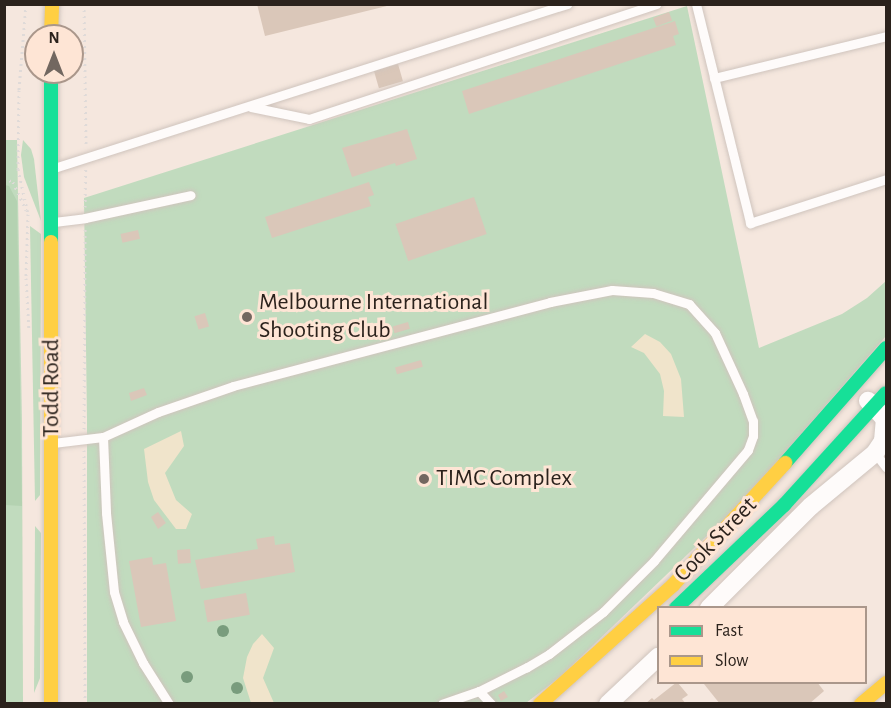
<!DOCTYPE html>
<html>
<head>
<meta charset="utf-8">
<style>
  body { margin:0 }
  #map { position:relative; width:891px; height:708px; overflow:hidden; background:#f5e7de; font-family:"Alegreya Sans",sans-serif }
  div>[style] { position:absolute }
  .green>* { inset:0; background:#c1dbbe }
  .forest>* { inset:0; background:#b4d2b1 }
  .sand>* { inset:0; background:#f0e4cb }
  .building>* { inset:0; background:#dac7b9; transform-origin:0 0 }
  .path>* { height:3px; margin-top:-1.5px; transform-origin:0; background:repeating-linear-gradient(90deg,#dfdad8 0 1.5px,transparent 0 6px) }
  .roads { filter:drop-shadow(0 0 2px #cfc4bd) drop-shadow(0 0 2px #cfc4bd) }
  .lane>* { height:9px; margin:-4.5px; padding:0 4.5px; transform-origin:4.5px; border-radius:4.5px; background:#fefbfa }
  .street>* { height:18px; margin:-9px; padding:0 9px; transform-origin:9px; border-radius:9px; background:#fefbfa }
  .fast>* { height:14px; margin:-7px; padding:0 7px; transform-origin:7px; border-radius:7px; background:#16e098 }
  .slow>* { height:14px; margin:-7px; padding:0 7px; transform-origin:7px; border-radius:7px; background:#ffcf43 }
  .trees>* { width:12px; height:12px; margin:-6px; border-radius:50%; background:#799c7d }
  .dots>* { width:16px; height:16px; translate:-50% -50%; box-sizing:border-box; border:3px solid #fee5d5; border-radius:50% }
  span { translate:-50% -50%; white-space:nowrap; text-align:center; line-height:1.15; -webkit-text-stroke:6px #fee5d5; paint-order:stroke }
  .poi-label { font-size:24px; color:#2b221c }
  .left { translate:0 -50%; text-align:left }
  .street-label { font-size:24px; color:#2b221c }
  .frame { position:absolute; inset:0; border:6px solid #2b221c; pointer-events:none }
  .legend { position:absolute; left:657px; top:606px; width:210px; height:78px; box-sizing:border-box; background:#fee5d5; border:2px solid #aa978b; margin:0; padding:8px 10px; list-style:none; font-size:18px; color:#2b221c }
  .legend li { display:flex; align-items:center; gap:12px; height:30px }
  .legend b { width:30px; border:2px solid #aa978b }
  .north { position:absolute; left:24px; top:24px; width:60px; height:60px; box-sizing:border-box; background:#fee5d5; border:2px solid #aa978b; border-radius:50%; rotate:0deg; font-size:16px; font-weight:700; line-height:24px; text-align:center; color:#2b221c }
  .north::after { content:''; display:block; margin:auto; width:21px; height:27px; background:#726760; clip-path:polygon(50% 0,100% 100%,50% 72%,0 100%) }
</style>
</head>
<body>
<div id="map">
  <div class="green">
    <div style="clip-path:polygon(687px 6px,759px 348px,842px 314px,867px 298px,886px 281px,886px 336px,741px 503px,560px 677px,526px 703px,87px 703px,87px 420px,84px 198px)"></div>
    <div style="clip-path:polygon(4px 140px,17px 140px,22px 422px,23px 703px,5px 704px)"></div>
    <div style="clip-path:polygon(23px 140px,31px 149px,34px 159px,41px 221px,24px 177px,21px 155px)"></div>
    <div style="clip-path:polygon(30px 226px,41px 234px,40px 495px,35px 501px)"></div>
    <div style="clip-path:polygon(35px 526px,41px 533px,40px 678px,34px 693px)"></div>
  </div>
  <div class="forest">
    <div style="clip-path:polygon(5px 185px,9px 186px,17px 201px,22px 506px,5px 505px)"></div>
  </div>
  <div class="sand">
    <div style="clip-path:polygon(645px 334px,660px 342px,671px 354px,681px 379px,684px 417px,663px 416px,664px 391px,660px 374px,644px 353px,631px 347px)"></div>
    <div style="clip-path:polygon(181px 431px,184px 446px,165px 473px,176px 500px,192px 514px,186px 529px,176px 529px,154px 500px,148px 482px,144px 449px)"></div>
    <div style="clip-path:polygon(262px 634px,274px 648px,263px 678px,274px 703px,251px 703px,243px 678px,247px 657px,253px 644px)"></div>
  </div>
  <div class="building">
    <div style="clip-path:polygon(257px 4px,391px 4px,391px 5px,265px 36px)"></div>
    <div style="left:669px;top:12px;width:9px;height:17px;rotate:69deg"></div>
    <div style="clip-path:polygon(675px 21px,679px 34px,673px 36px,676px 45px,469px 114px,462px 91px)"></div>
    <div style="left:398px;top:64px;width:18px;height:25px;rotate:74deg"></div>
    <div style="clip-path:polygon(407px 129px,417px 159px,396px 166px,395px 163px,352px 177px,342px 148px)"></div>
    <div style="clip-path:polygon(369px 182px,374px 195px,368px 197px,371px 206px,272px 238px,265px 217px)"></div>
    <div style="left:474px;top:197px;width:39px;height:83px;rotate:71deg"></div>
    <div style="left:138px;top:230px;width:9px;height:18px;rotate:77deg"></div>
    <div style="left:205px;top:313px;width:14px;height:11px;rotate:73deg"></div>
    <div style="left:408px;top:322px;width:7px;height:16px;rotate:74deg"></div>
    <div style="left:421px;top:360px;width:7px;height:27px;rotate:74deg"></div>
    <div style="clip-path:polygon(144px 388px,147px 395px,131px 401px,129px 393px)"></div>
    <div style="clip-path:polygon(158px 512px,166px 523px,158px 529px,151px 517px)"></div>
    <div style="clip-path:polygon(274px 536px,275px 545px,290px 543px,295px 572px,201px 589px,195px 560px,258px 549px,256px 539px)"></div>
    <div style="left:190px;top:549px;width:14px;height:13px;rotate:86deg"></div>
    <div style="clip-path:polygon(152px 557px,153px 565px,166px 563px,176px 621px,141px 627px,129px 561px)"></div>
    <div style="left:246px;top:593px;width:22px;height:43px;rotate:80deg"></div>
    <div style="clip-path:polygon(677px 682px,688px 695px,682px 699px,686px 704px,645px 704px,652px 698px,654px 700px)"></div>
    <div style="clip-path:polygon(705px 682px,817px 682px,824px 691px,809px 704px,720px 704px,704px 684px)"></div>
    <div style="clip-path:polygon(504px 691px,508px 697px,501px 701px,498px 695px)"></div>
  </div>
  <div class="path">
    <div style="left:26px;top:4px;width:86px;rotate:94.7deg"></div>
    <div style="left:19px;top:90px;width:79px;rotate:90.7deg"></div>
    <div style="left:18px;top:169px;width:46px;rotate:77.5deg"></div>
    <div style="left:28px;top:214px;width:64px;rotate:91.8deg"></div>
    <div style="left:26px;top:278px;width:53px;rotate:86.8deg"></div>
    <div style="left:84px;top:4px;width:143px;rotate:89.2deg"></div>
    <div style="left:4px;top:178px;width:10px;rotate:24deg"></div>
    <div style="left:13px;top:182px;width:31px;rotate:65deg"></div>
    <div style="left:85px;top:207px;width:39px;rotate:-89deg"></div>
    <div style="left:84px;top:429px;width:201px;rotate:-89.7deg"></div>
    <div style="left:84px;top:450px;width:254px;rotate:89.8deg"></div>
  </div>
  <div class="roads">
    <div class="lane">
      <div style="left:696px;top:4px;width:226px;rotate:76.1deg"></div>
      <div style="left:750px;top:223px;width:143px;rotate:-17.9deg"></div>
      <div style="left:714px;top:78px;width:177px;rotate:-13.7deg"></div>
      <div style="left:251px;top:107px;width:59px;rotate:11.7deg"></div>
      <div style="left:309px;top:119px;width:366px;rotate:-18.3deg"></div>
      <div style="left:54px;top:168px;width:539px;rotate:-17.73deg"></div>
      <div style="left:54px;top:222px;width:31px;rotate:-7deg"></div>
      <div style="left:85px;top:218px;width:108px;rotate:-12.2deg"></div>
      <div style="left:103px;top:437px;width:76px;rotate:87.7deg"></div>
      <div style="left:106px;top:513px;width:79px;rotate:84.2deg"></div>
      <div style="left:114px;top:592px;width:31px;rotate:73deg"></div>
      <div style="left:123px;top:622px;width:46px;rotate:64deg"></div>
      <div style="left:143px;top:663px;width:49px;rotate:57.6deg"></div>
      <div style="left:53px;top:443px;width:50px;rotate:-6.8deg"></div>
      <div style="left:103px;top:437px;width:60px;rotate:-24.4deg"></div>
      <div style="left:158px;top:412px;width:79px;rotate:-19.1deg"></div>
      <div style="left:233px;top:386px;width:328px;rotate:-14.8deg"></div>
      <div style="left:550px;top:302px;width:63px;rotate:-11deg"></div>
      <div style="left:612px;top:290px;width:41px;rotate:4.2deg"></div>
      <div style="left:653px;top:293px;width:38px;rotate:17deg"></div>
      <div style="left:689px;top:304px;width:39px;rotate:48deg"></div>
      <div style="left:715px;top:333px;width:67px;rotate:65.3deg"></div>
      <div style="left:743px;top:394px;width:29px;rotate:70deg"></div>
      <div style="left:753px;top:421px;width:15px;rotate:90deg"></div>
      <div style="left:753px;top:436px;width:15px;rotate:110deg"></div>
      <div style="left:748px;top:450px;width:145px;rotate:130.3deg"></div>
      <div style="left:654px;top:561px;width:72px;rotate:135deg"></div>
      <div style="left:603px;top:612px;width:68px;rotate:142.1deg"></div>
      <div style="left:549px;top:654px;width:26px;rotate:149deg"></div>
      <div style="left:527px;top:667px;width:54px;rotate:153.4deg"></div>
      <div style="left:479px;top:691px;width:39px;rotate:161deg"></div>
      <div style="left:875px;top:453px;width:18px;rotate:52deg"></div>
      <div style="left:479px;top:691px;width:18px;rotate:47deg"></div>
    </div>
    <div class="street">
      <div style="left:709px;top:608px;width:144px;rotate:-45deg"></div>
      <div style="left:811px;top:506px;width:83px;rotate:-39.6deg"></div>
      <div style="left:875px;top:453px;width:14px;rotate:-56deg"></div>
      <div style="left:883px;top:441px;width:22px;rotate:-85deg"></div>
      <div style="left:885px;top:419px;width:25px;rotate:-133deg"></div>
      <div style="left:608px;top:704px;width:69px;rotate:-43.2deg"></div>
    </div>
    <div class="fast">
      <div style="left:51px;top:72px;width:170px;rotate:90deg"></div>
      <div style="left:785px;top:463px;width:153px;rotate:-48.7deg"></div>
      <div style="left:676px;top:608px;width:149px;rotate:-43.6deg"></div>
      <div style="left:784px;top:505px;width:151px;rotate:-47.7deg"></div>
    </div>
    <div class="slow">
      <div style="left:51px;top:36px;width:32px;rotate:-88deg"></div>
      <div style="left:51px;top:242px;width:462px;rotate:90deg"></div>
      <div style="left:540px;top:704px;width:178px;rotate:-41.8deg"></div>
      <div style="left:673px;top:585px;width:166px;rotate:-47.4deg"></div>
      <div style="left:861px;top:704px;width:33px;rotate:-40deg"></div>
    </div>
  </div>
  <div class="trees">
    <div style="left:223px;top:631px"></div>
    <div style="left:187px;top:677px"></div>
    <div style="left:237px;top:688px"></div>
  </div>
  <div class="dots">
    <div style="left:247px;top:317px;background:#726760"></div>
    <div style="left:424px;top:479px;background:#726760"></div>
  </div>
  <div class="poi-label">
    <span class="left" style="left:259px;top:317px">Melbourne International<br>Shooting Club</span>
    <span class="left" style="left:436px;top:479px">TIMC Complex</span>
  </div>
  <div class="street-label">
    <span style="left:52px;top:388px;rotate:-90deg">Todd Road</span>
    <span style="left:716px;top:540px;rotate:-46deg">Cook Street</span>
  </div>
  <div class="frame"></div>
  <ul class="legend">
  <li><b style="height:8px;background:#16e098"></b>Fast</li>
  <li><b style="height:8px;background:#ffcf43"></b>Slow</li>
  </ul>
  <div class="north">N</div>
</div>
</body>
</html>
